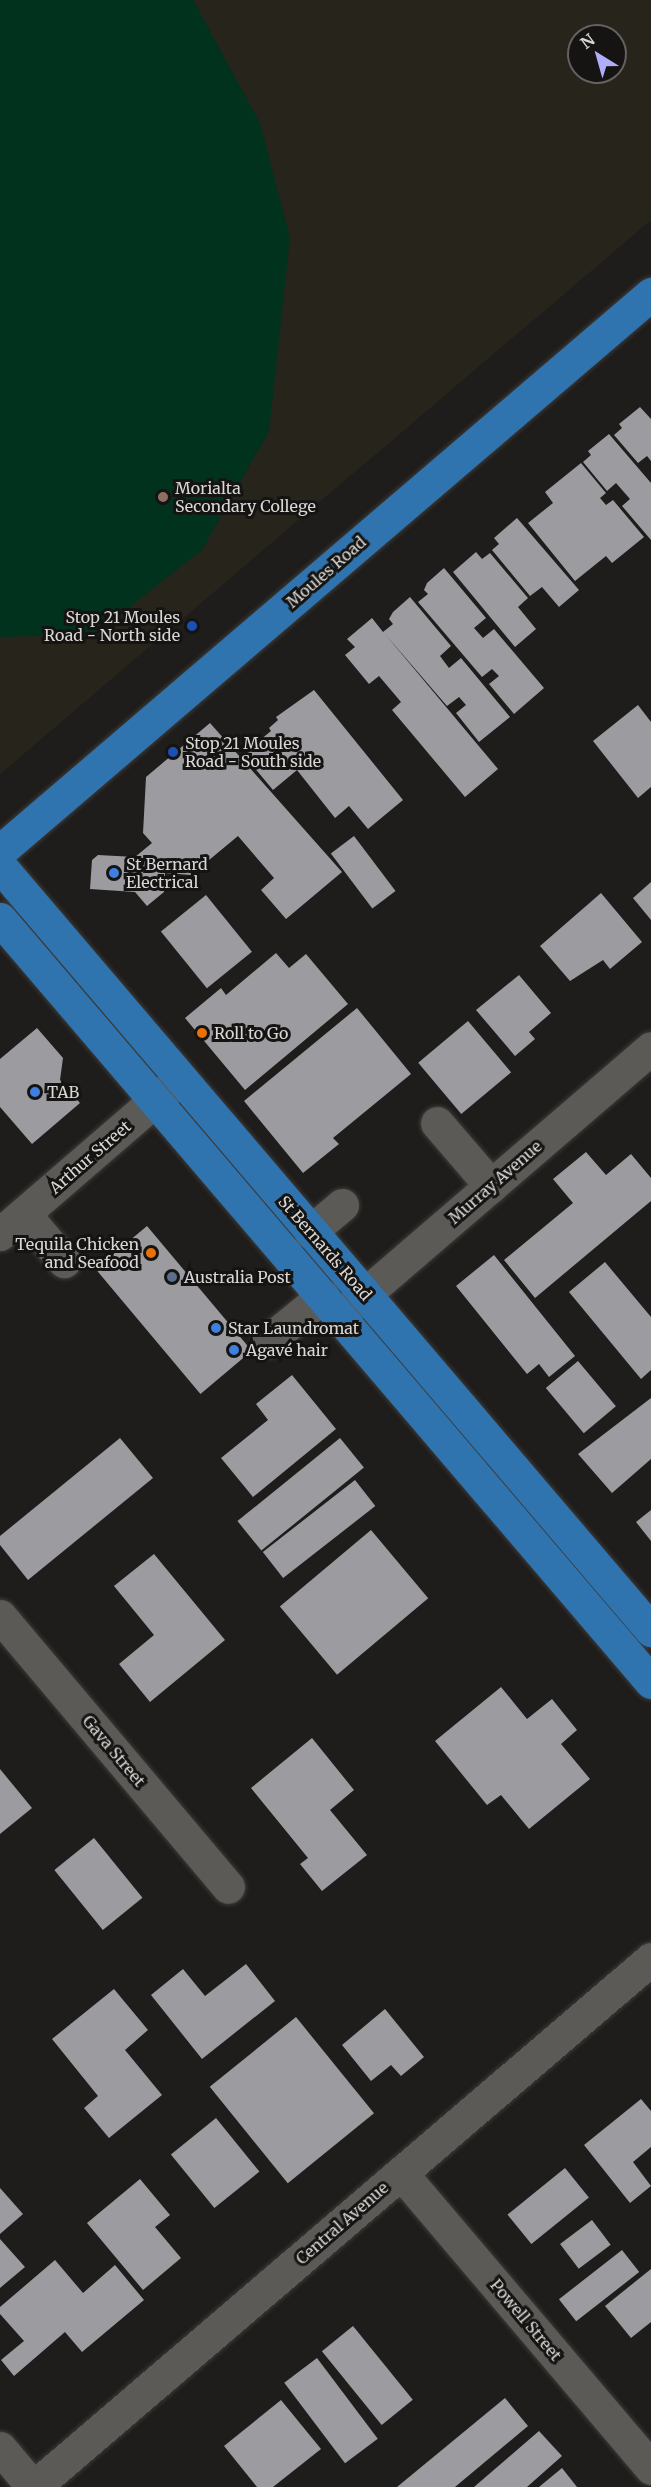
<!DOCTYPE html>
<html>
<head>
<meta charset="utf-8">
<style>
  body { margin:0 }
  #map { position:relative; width:651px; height:2487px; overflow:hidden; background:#1f1d1b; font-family:Merriweather,serif }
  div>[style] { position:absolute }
  .built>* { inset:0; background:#27241c }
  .green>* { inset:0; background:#00321e }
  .building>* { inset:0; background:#9c9ca0; transform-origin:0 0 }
  .roads { filter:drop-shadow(0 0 2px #3b3a38) drop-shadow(0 0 2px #3b3a38) }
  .minor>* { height:33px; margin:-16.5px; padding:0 16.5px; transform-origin:16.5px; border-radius:16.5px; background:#5b5a56 }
  .major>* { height:33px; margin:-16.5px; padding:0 16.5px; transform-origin:16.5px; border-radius:16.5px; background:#2f74af }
  .dots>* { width:16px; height:16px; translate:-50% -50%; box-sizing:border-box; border:3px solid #151412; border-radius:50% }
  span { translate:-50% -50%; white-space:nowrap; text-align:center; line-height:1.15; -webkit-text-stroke:6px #151412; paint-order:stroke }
  .poi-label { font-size:16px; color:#d8d7d5 }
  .left { translate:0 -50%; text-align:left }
  .right { translate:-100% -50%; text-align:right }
  .street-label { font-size:16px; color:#d8d7d5 }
  .north { position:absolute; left:567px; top:24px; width:60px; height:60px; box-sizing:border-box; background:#151412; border:2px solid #636260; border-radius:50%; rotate:323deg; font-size:16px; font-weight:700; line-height:24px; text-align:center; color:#d8d7d5 }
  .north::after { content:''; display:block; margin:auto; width:21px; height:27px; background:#b0aefa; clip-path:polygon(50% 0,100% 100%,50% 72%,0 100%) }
</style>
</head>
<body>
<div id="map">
  <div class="built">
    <div style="clip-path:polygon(evenodd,0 0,651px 0,651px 220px,0 774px,0 0,579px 36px,615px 36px,615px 72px,579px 72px,579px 36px)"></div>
  </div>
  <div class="green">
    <div style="clip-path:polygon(0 0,193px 0,260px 123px,290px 238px,269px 431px,202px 550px,95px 634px,0 637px)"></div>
  </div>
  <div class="building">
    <div style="clip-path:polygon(640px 407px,651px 419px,651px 461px,647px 456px,638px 463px,614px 435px,622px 428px,619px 424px)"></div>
    <div style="clip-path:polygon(609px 434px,651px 483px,651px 540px,622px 506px,630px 499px,616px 483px,607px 491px,583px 462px,591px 455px,588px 451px)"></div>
    <div style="clip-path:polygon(581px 463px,606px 493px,600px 498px,606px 505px,613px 500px,644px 537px,612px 563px,606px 556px,575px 581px,528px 523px,553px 503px,545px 492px)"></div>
    <div style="clip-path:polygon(517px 518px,579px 590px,559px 607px,542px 587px,530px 596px,492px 550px,499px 544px,494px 538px)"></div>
    <div style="clip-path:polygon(476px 552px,482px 559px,490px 553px,528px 598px,518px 607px,536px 629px,515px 647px,453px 572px)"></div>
    <div style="clip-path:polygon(444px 568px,486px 618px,474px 628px,483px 638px,494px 629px,544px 688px,514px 714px,489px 684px,499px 676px,492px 669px,482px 677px,418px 602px,428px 594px,424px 590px,427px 583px)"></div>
    <div style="clip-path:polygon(410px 597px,451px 646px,440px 656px,449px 668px,461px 658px,510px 717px,479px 742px,456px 713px,466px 705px,459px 697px,447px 706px,385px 634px,498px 769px,465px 797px,392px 710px,401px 702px,379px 676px,369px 684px,345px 655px,355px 647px,347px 639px,372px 618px,383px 632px,393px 624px,389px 619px,393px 612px)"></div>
    <div style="clip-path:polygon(314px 690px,403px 800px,368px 829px,349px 806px,335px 818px,297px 770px,273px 790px,243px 754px,271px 731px,269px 728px,278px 720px,276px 717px)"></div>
    <div style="clip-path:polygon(638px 705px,651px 722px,651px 787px,638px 798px,593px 741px)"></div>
    <div style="clip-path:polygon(210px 723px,342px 872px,286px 919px,261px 890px,274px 878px,238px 836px,191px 875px,165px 873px,164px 892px,147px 906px,135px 892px,90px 889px,92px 860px,98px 855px,135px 857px,152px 843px,143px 833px,146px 777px)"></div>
    <div style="left:354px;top:836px;width:69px;height:29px;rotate:53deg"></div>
    <div style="clip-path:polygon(651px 882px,651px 920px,633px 898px)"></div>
    <div style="clip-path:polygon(601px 893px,642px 942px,610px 969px,603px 960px,570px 981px,540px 946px)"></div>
    <div style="left:206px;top:895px;width:73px;height:58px;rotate:51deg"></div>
    <div style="clip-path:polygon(276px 953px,289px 968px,306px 954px,348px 1004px,245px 1090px,185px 1018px,221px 988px,226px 995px)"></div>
    <div style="clip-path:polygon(519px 975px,551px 1013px,529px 1032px,535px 1039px,515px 1056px,476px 1010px)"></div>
    <div style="clip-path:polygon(357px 1008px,411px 1074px,333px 1138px,339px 1144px,303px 1173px,244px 1101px)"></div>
    <div style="left:468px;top:1021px;width:67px;height:65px;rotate:50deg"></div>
    <div style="clip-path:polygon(37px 1028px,63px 1058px,60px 1080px,80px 1103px,32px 1144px,0 1107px,0 1059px)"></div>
    <div style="clip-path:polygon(586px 1152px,606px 1175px,631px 1154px,651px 1178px,651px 1201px,535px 1298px,504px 1260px,573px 1203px,553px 1179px)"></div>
    <div style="left:147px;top:1226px;width:163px;height:67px;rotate:50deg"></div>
    <div style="clip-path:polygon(494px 1255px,575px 1356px,549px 1377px,539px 1364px,527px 1374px,456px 1286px)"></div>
    <div style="clip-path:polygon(605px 1262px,651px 1317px,651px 1370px,641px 1379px,569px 1292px)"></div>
    <div style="left:578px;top:1361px;width:59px;height:42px;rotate:50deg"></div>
    <div style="clip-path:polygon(292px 1375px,336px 1429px,253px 1497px,221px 1458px,268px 1420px,256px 1404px)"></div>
    <div style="clip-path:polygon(651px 1398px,651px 1459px,612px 1493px,578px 1454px)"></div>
    <div style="clip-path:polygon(120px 1438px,153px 1478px,28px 1580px,0 1545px,0 1536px)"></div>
    <div style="left:340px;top:1438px;width:38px;height:132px;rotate:51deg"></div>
    <div style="left:355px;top:1480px;width:33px;height:117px;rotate:52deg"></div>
    <div style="clip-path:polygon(651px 1510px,651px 1541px,636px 1522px)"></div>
    <div style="left:371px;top:1530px;width:89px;height:119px;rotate:50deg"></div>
    <div style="clip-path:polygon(154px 1554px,225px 1640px,150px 1702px,119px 1664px,154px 1635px,114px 1586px)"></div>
    <div style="clip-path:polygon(501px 1687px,527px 1719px,552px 1699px,577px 1730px,561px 1744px,590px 1779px,529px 1829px,501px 1795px,487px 1805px,435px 1741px)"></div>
    <div style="clip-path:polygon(312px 1738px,354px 1790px,330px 1810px,367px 1855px,322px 1891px,300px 1864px,308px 1858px,251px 1788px)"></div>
    <div style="clip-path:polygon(0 1769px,32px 1808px,0 1834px)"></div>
    <div style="left:94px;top:1838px;width:77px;height:51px;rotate:51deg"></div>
    <div style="clip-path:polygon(246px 1964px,275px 2001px,202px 2059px,151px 1995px,183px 1969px,205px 1996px)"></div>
    <div style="clip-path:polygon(114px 1989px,148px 2030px,125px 2050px,162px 2095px,109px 2138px,84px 2108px,98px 2096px,52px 2039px)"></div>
    <div style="clip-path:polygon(385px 2009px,424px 2057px,401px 2076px,391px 2065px,371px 2081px,342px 2045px)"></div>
    <div style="left:296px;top:2017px;width:124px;height:111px;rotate:51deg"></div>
    <div style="clip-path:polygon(641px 2099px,651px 2111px,651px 2147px,633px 2162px,651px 2186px,630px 2203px,584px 2145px)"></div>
    <div style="left:216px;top:2118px;width:69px;height:58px;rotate:51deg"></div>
    <div style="left:565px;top:2168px;width:38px;height:74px;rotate:51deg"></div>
    <div style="clip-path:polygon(140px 2179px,170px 2215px,155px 2227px,181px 2258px,143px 2290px,87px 2223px)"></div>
    <div style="clip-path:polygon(0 2188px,23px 2214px,0 2234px)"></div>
    <div style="left:592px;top:2220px;width:31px;height:40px;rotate:53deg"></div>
    <div style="clip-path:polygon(0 2239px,25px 2267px,0 2288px)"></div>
    <div style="left:622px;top:2250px;width:28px;height:80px;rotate:52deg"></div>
    <div style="clip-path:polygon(55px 2260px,83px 2293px,115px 2265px,144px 2300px,82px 2352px,65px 2332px,14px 2376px,1px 2360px,24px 2341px,0 2314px,0 2307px)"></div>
    <div style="clip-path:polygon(651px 2269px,651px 2322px,631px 2338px,605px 2306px)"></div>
    <div style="left:353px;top:2326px;width:95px;height:40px;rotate:51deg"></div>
    <div style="left:317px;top:2358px;width:101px;height:41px;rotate:53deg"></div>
    <div style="clip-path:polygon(505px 2398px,528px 2426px,455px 2487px,397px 2487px)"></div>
    <div style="clip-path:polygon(281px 2400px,321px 2449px,273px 2487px,257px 2487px,224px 2446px)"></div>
    <div style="clip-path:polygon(539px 2431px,562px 2456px,527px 2487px,474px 2487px)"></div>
    <div style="clip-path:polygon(562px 2468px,577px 2487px,539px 2487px)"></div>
  </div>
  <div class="roads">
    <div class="minor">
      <div style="left:437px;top:1123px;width:83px;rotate:49.4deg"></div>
      <div style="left:24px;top:1214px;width:62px;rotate:49.6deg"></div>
      <div style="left:310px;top:1232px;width:42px;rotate:-40.2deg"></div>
      <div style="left:0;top:1234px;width:233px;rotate:-40.8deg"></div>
      <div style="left:343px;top:1313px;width:406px;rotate:-40.7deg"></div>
      <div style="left:268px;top:1341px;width:71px;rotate:-39.3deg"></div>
      <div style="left:0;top:1616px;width:354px;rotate:49.9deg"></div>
      <div style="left:401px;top:2173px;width:387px;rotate:49.7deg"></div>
      <div style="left:0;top:2448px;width:51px;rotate:49.8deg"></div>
      <div style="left:34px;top:2487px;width:812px;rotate:-40.56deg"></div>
    </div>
    <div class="major">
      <div style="left:0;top:851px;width:857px;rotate:-40.55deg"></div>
      <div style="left:0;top:866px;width:1004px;rotate:49.57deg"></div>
      <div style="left:0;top:919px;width:1003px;rotate:49.53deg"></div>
    </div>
  </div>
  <div class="dots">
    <div style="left:163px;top:497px;background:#8d6e63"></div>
    <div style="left:192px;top:626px;background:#1a4fb4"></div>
    <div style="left:173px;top:752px;background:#1a4fb4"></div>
    <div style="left:114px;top:873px;background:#3f7fe0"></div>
    <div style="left:202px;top:1033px;background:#e8710a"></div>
    <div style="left:35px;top:1092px;background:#3f7fe0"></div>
    <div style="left:151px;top:1253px;background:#e8710a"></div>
    <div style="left:172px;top:1277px;background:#5c6f8a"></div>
    <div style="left:216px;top:1328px;background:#3f7fe0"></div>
    <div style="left:234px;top:1350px;background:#3f7fe0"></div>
  </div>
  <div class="poi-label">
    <span class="left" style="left:175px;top:497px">Morialta<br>Secondary College</span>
    <span class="right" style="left:180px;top:626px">Stop 21 Moules<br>Road - North side</span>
    <span class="left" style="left:185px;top:752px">Stop 21 Moules<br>Road - South side</span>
    <span class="left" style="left:126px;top:873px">St Bernard<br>Electrical</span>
    <span class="left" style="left:214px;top:1033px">Roll to Go</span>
    <span class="left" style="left:47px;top:1092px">TAB</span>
    <span class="right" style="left:139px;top:1253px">Tequila Chicken<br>and Seafood</span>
    <span class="left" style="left:184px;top:1277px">Australia Post</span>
    <span class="left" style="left:228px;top:1328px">Star Laundromat</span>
    <span class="left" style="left:246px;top:1350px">Agavé hair</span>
  </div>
  <div class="street-label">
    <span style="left:326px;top:572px;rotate:-41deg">Moules Road</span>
    <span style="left:90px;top:1157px;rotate:-41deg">Arthur Street</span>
    <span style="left:495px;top:1182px;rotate:-41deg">Murray Avenue</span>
    <span style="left:325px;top:1248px;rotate:49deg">St Bernards Road</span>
    <span style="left:114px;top:1751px;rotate:50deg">Gava Street</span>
    <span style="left:342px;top:2223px;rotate:-41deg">Central Avenue</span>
    <span style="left:526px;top:2320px;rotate:50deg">Powell Street</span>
  </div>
  <div class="north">N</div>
</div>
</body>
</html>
